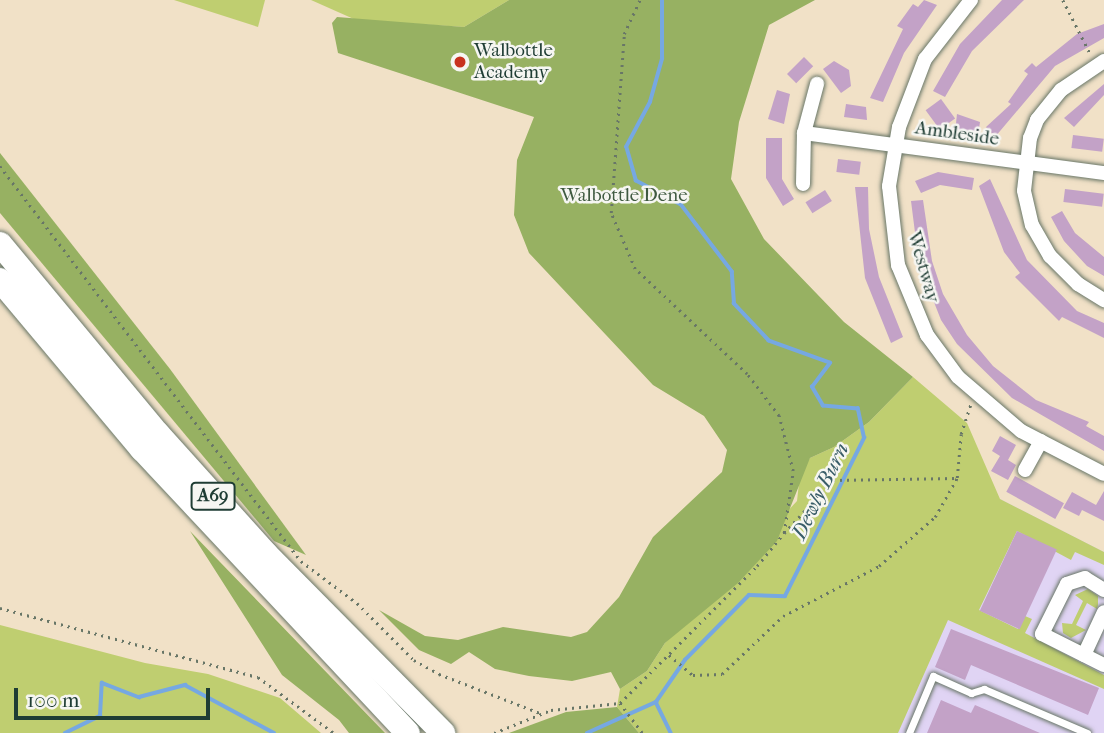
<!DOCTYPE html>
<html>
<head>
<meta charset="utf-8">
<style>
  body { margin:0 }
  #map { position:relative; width:1104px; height:733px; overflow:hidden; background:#f1e1c7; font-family:"IM FELL French Canon",serif }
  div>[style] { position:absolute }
  .built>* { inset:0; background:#e0d4f4 }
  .green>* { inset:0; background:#bfce70 }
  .forest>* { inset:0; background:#97b162 }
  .stream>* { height:3.5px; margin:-1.75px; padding:0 1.75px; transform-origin:1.75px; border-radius:1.75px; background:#76a8e2 }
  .building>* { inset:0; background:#c3a2c7; transform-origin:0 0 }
  .path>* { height:2.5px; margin-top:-1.25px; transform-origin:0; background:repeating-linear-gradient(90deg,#687667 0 2px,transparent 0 7px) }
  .roads { filter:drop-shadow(0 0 2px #687667) drop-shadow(0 0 2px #687667) }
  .lane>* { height:7px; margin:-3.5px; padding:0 3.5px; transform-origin:3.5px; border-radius:3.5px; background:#fff }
  .street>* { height:14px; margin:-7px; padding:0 7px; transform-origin:7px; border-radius:7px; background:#fff }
  .highway>* { height:24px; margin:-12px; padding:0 12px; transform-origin:12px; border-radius:12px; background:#fff }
  .dots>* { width:19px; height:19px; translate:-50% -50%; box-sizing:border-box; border:4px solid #f6f6f2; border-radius:50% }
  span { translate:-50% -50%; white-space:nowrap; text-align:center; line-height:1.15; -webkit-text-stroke:5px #f6f6f2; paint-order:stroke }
  .shield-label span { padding:2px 5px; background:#f6f6f2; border:2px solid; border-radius:5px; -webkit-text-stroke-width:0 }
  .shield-label { font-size:18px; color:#1f3d34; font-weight:700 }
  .poi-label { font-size:19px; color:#1f3d34 }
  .left { translate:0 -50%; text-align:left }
  .street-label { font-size:19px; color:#1f3d34 }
  .park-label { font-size:19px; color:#3f5a40 }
  .water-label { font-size:21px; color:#395d68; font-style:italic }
  .scale { position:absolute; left:14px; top:688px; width:196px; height:32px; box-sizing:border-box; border:4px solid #1f3d34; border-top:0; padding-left:9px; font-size:21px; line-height:24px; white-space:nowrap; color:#1f3d34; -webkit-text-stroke:5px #f6f6f2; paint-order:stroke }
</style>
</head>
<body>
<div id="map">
  <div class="built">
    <div style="clip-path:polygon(1000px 499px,1104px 552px,1104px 733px,897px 733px)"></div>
  </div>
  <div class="green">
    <div style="clip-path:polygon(174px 0,265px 0,258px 27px)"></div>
    <div style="clip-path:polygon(311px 0,509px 0,464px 27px,356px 20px)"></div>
    <div style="clip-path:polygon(913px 377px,967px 423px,1000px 499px,1104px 552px,1104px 565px,1075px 552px,1071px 560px,1017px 531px,979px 610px,1018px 629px,1025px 616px,1032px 619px,1025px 633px,1104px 675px,1104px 689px,948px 620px,898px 733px,639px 733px,617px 707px,620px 689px,647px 671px,665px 643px,797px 501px,800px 474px,810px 458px,834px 447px,869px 422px)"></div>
    <div style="clip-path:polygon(1088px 589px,1098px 596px,1098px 605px,1097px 609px,1087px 603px,1076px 625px,1086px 630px,1071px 638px,1063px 633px,1062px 623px,1072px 624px,1083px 601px,1075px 595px)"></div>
    <div style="clip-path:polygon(0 625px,145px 663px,208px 674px,280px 698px,321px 733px,0 733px)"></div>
  </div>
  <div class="forest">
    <div style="clip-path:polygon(509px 0,815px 0,769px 25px,739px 122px,731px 179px,764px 239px,844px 322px,913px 377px,869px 422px,834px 447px,810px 458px,777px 541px,738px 583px,665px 643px,647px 671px,620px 689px,611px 672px,572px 681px,529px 676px,495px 669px,469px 652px,451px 664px,419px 650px,379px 610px,425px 636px,458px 640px,503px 627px,571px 637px,587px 632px,619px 597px,653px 537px,722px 472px,727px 450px,704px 416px,653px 385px,529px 253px,514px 215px,517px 160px,534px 117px,338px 53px,332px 23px,337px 17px,464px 27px)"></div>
    <div style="clip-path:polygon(0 153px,170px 369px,306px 555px,274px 541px,0 213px)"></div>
    <div style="clip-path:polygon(190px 531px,385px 733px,349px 733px,339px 720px,282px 675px)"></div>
    <div style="clip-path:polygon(617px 707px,639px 733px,509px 733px,566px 712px)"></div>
  </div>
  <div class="stream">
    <div style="left:656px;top:702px;width:34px;rotate:64deg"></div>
    <div style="left:65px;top:733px;width:39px;rotate:-26deg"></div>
    <div style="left:100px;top:716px;width:33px;rotate:-87deg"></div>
    <div style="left:102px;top:683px;width:40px;rotate:21deg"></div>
    <div style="left:139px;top:697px;width:48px;rotate:-14.6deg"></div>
    <div style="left:185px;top:685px;width:101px;rotate:28.3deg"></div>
    <div style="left:587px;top:733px;width:76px;rotate:-24.2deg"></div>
    <div style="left:656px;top:702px;width:51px;rotate:-55.4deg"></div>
    <div style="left:685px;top:660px;width:91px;rotate:-45.4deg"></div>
    <div style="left:749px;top:595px;width:36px;rotate:2deg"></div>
    <div style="left:785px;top:596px;width:177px;rotate:-63.4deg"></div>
    <div style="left:864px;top:438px;width:30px;rotate:-102deg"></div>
    <div style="left:858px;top:409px;width:35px;rotate:-175deg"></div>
    <div style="left:823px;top:406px;width:22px;rotate:-120deg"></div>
    <div style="left:812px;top:387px;width:30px;rotate:-53deg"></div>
    <div style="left:830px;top:363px;width:65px;rotate:-160.2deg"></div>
    <div style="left:769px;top:341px;width:51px;rotate:-133.4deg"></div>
    <div style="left:734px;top:304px;width:32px;rotate:-94deg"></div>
    <div style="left:732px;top:272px;width:84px;rotate:-127.3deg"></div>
    <div style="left:681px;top:205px;width:51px;rotate:-151.9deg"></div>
    <div style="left:636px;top:181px;width:35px;rotate:-106deg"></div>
    <div style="left:626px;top:147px;width:51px;rotate:-61.9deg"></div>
    <div style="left:650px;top:102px;width:45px;rotate:-74.4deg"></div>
    <div style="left:662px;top:59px;width:59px;rotate:-90deg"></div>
  </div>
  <div class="building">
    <div style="clip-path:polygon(924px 0,937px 5px,904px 53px,883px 102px,870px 98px,903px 29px,897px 26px,913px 4px,918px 7px)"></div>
    <div style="clip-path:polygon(1002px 0,1024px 0,972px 51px,945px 97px,933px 91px,960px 44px)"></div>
    <div style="clip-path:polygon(1104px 24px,1104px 38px,1055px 66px,995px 137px,986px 127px,1011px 104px,1008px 102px,1028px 74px,1024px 71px,1032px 63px,1036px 67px,1077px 34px)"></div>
    <div style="left:804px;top:57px;width:13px;height:24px;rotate:45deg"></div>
    <div style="clip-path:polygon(834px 61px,849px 70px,851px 86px,841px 93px,823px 69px)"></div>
    <div style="clip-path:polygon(1104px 84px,1104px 95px,1074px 127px,1064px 118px)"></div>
    <div style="clip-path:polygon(777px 90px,790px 94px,784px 124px,768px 119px)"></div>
    <div style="left:941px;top:99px;width:24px;height:19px;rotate:54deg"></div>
    <div style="clip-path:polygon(846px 104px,866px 107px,867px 120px,844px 117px)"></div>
    <div style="clip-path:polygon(957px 114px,980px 122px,978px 135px,955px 132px)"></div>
    <div style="left:1073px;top:135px;width:31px;height:13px;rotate:7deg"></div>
    <div style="clip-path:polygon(766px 138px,782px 138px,782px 179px,794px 199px,783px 206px,766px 178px)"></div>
    <div style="left:838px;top:159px;width:23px;height:13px;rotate:7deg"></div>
    <div style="clip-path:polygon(938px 172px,974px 178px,972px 190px,940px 185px,921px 193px,915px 181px)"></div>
    <div style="clip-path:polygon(990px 179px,1027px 260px,1077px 311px,1104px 323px,1104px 338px,1062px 317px,1059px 321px,1015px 277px,1020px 273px,1004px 252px,979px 186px)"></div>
    <div style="clip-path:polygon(855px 187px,868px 187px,869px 229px,879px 277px,903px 337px,891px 343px,865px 278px)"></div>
    <div style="left:1065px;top:189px;width:39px;height:13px;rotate:7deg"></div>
    <div style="left:825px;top:190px;width:13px;height:23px;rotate:58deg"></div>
    <div style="clip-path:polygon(923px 200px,932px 261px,943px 294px,967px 335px,993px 366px,1036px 400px,1089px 422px,1086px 426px,1104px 436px,1104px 451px,1012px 398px,957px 344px,941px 320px,919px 264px,911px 201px)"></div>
    <div style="clip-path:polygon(1062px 211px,1075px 233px,1104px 257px,1104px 276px,1087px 266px,1064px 241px,1051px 217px)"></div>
    <div style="clip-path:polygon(1000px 436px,1016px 445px,1008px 460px,1016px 465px,1008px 480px,991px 471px,1000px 456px,992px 451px)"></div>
    <div style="left:1015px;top:476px;width:56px;height:18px;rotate:29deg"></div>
    <div style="clip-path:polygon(1104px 491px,1104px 521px,1082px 510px,1079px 516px,1063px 508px,1072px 492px,1096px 505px)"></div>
    <div style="left:1017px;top:531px;width:44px;height:88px;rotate:25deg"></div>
    <div style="clip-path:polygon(951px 629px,1099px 688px,1088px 715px,971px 665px,965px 680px,935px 667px)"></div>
    <div style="clip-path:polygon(941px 700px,971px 713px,975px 705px,1040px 733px,927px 733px)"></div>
  </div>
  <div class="path">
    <div style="left:1063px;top:0;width:62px;rotate:63deg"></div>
    <div style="left:0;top:166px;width:497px;rotate:52.7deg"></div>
    <div style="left:301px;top:561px;width:70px;rotate:36.9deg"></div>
    <div style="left:357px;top:603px;width:81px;rotate:45deg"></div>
    <div style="left:414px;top:660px;width:29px;rotate:29deg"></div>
    <div style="left:439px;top:674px;width:108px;rotate:21.1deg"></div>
    <div style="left:784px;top:533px;width:72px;rotate:-47.2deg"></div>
    <div style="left:833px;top:480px;width:124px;rotate:-0.9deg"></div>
    <div style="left:0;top:608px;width:267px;rotate:15deg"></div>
    <div style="left:258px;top:677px;width:94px;rotate:36.4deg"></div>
    <div style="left:669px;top:655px;width:31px;rotate:40deg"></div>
    <div style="left:693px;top:675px;width:29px;rotate:-2deg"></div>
    <div style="left:722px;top:674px;width:84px;rotate:-43.6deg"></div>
    <div style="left:783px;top:616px;width:108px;rotate:-27.5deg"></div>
    <div style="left:879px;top:566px;width:74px;rotate:-41.2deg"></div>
    <div style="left:935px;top:517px;width:45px;rotate:-60.6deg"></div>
    <div style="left:957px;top:478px;width:44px;rotate:-84.8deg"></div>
    <div style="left:961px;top:434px;width:33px;rotate:-72deg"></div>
    <div style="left:620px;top:703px;width:194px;rotate:-45deg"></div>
    <div style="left:757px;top:566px;width:43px;rotate:-50.7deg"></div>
    <div style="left:784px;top:533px;width:63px;rotate:-81.7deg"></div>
    <div style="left:793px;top:471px;width:57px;rotate:-104.3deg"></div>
    <div style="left:779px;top:416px;width:53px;rotate:-127.3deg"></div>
    <div style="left:747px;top:374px;width:154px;rotate:-136.8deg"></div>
    <div style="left:635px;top:269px;width:61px;rotate:-113.2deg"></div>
    <div style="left:611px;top:213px;width:179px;rotate:-85.8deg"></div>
    <div style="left:624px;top:34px;width:38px;rotate:-65deg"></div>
    <div style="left:494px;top:733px;width:61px;rotate:-22deg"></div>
    <div style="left:551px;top:710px;width:69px;rotate:-5.8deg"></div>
    <div style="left:620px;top:703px;width:38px;rotate:53deg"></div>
  </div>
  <div class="roads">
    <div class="lane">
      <div style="left:909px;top:733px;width:62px;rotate:-67.2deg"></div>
      <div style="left:933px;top:676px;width:42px;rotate:24.1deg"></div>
      <div style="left:971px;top:693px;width:14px;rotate:-17deg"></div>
      <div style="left:984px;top:689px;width:112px;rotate:23.1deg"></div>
    </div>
    <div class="street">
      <div style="left:971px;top:0;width:75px;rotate:127.9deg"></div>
      <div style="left:925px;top:59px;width:73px;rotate:110.9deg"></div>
      <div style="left:899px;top:127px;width:60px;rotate:99.6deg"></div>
      <div style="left:889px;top:186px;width:80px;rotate:83.5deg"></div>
      <div style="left:898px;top:265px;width:76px;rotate:67.5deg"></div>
      <div style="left:927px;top:335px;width:52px;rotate:53.6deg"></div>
      <div style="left:958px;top:377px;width:83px;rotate:40.6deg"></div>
      <div style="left:1021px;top:431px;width:93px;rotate:27.4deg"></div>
      <div style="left:1104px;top:61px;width:52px;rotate:146deg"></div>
      <div style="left:1061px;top:90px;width:38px;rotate:129deg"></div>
      <div style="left:1037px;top:120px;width:19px;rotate:111deg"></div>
      <div style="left:1030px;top:138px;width:53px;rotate:96.5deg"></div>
      <div style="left:1024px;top:191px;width:35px;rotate:77deg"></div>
      <div style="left:1032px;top:225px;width:36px;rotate:60deg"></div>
      <div style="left:1050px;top:256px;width:40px;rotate:45deg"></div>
      <div style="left:1078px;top:284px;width:31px;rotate:32deg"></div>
      <div style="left:804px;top:133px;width:303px;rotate:7.6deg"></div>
      <div style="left:803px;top:184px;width:51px;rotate:-88.9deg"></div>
      <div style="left:804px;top:133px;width:51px;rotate:-75.1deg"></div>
      <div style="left:1025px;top:470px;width:33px;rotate:-61deg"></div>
      <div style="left:1104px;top:590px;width:22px;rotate:-148deg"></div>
      <div style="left:1085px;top:578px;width:19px;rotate:162deg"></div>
      <div style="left:1067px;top:584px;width:56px;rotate:116.6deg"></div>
      <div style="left:1042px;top:634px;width:69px;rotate:26.6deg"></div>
      <div style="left:1084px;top:655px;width:47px;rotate:-65.1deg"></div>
    </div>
    <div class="highway">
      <div style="left:0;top:244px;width:247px;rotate:50.3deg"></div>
      <div style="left:158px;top:434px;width:161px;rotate:48deg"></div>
      <div style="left:266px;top:554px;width:252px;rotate:45.3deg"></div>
      <div style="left:0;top:280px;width:221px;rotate:50deg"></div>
      <div style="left:142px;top:449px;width:389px;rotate:46.9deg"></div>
    </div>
  </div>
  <div class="dots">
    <div style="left:460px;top:62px;background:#c8321e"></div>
  </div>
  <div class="shield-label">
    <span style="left:213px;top:496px">A69</span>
  </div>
  <div class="poi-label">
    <span class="left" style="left:474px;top:62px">Walbottle<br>Academy</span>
  </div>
  <div class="street-label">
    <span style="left:957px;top:134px;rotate:8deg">Ambleside</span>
    <span style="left:923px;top:267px;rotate:74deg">Westway</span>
  </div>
  <div class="park-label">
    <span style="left:624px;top:196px">Walbottle Dene</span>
  </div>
  <div class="water-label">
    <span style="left:820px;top:491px;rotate:-64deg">Dewly Burn</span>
  </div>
  <div class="scale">100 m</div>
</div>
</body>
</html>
